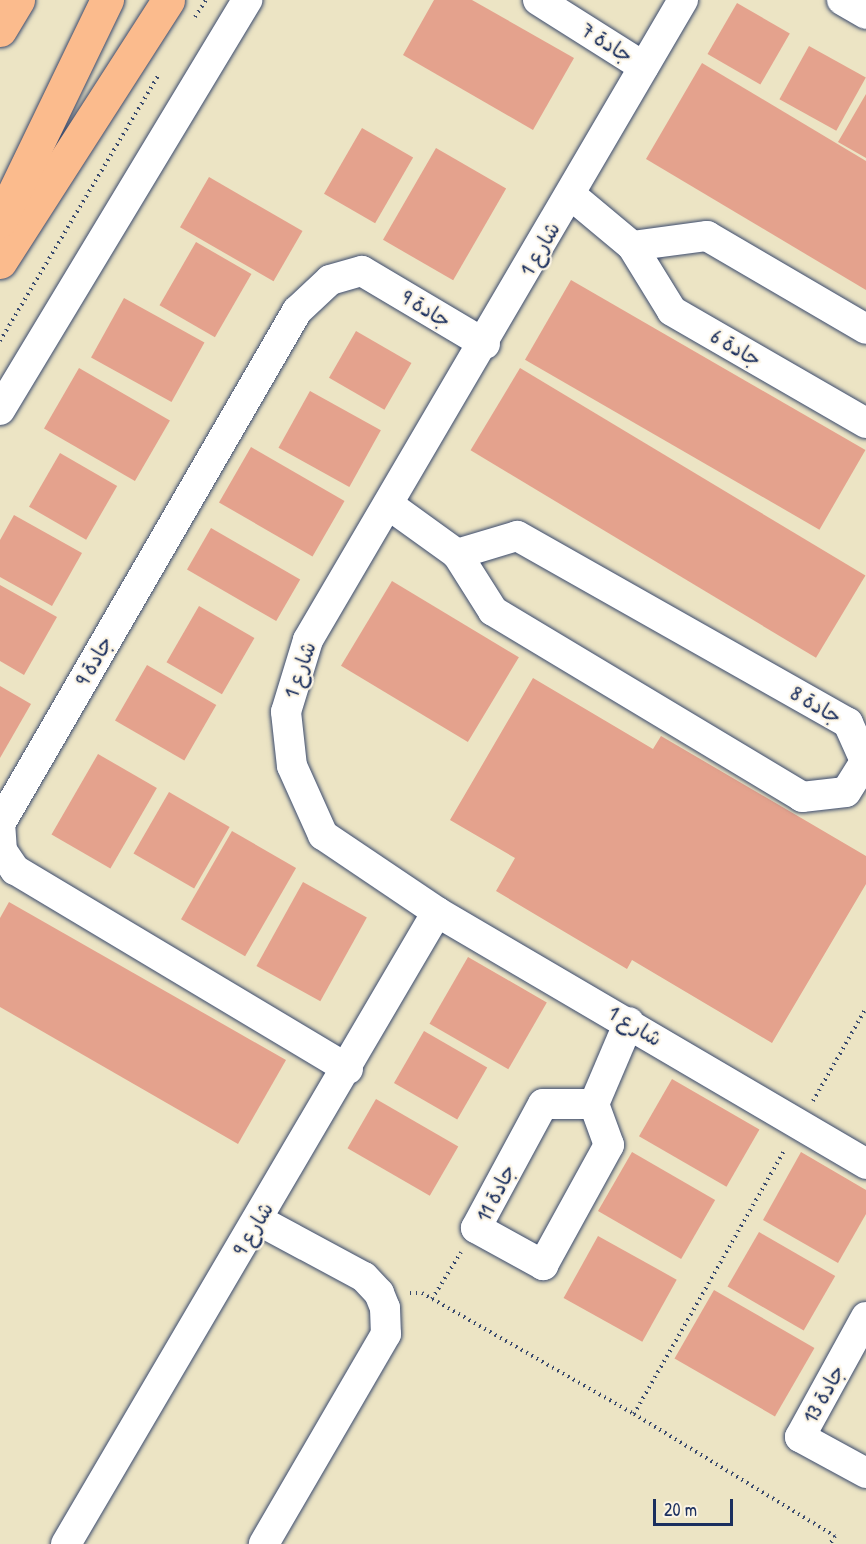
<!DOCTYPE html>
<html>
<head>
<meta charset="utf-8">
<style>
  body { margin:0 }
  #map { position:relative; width:866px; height:1544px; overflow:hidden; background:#ece4c4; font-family:"Patrick Hand","Playpen Sans Arabic",sans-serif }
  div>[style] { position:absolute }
  .building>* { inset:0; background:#e4a28d; transform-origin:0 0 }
  .path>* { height:4px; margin-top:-2px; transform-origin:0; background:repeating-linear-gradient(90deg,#3a4a6d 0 1.5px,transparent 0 6px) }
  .roads { filter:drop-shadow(0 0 2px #3a4a6d) drop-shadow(0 0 2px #3a4a6d) }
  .minor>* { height:30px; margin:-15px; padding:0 15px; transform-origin:15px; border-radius:15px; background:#fff }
  .major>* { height:33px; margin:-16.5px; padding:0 16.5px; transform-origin:16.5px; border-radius:16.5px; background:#fbbb8d }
  .highway>* { height:33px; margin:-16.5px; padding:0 16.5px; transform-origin:16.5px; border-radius:16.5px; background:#fbbb8d }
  span { translate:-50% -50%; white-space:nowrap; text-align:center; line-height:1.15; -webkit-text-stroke:4.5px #fcf5e5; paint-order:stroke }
  .street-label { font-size:21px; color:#1b2f5e }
  .scale { position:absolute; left:653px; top:1499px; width:80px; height:27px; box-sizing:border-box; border:3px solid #1b2f5e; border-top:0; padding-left:8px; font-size:18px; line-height:21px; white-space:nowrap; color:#1b2f5e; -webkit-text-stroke:4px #fcf5e5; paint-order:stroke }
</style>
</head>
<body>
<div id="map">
  <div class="building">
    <div style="clip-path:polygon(434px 0,472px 0,574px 58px,533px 130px,403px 55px)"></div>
    <div style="left:737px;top:3px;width:61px;height:59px;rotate:30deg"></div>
    <div style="left:809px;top:46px;width:65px;height:61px;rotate:29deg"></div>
    <div style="clip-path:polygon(702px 63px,866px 161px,866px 290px,646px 159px)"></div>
    <div style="clip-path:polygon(866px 94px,866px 158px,838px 142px)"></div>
    <div style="left:362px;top:128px;width:59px;height:76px;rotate:30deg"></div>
    <div style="left:436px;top:148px;width:81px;height:106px;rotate:30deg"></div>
    <div style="left:209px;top:177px;width:108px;height:58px;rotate:30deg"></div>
    <div style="left:196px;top:242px;width:64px;height:73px;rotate:30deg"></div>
    <div style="left:571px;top:280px;width:340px;height:92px;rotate:30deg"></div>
    <div style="left:124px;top:298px;width:92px;height:68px;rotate:29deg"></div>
    <div style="left:356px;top:331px;width:64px;height:54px;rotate:30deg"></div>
    <div style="left:79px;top:368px;width:105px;height:70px;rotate:30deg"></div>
    <div style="left:520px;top:368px;width:403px;height:96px;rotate:31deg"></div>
    <div style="left:310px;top:391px;width:81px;height:65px;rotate:29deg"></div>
    <div style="left:251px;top:447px;width:108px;height:64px;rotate:30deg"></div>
    <div style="left:60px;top:453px;width:66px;height:62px;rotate:30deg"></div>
    <div style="clip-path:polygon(14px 515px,82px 553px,52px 606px,0 577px,0 540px)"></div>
    <div style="left:211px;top:528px;width:103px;height:48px;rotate:30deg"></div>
    <div style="left:392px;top:581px;width:148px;height:99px;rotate:31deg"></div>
    <div style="clip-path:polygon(0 585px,57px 617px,24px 675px,0 661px)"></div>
    <div style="left:199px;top:606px;width:64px;height:65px;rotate:30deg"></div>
    <div style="left:147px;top:665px;width:80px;height:64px;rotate:30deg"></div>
    <div style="clip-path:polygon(533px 678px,653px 749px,661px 736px,866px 856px,866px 884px,772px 1043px,632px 960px,627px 969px,496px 891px,515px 858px,450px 820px)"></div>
    <div style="clip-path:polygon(0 686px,31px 704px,0 758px)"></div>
    <div style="left:98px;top:754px;width:68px;height:93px;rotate:30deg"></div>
    <div style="left:169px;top:792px;width:70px;height:71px;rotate:30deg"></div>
    <div style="left:232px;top:831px;width:74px;height:102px;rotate:30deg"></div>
    <div style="left:303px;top:882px;width:73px;height:96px;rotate:29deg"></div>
    <div style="clip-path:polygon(9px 902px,286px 1060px,238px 1144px,0 1007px,0 918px)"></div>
    <div style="left:468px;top:957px;width:91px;height:77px;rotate:30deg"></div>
    <div style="left:424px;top:1031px;width:73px;height:60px;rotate:30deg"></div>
    <div style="left:672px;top:1079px;width:101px;height:66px;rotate:30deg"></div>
    <div style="left:376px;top:1099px;width:95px;height:57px;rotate:30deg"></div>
    <div style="left:632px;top:1152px;width:96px;height:68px;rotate:30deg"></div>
    <div style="clip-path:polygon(801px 1152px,866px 1190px,866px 1214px,838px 1263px,763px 1220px)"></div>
    <div style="left:759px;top:1232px;width:88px;height:63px;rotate:30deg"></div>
    <div style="left:598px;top:1236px;width:90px;height:71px;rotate:29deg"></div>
    <div style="left:714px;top:1290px;width:116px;height:79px;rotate:30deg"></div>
  </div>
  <div class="path">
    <div style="left:195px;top:17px;width:20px;rotate:-57deg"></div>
    <div style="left:0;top:341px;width:311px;rotate:-59.2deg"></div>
    <div style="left:813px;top:1101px;width:107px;rotate:-60.3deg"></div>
    <div style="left:410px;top:1293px;width:12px"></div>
    <div style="left:422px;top:1293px;width:244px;rotate:29.7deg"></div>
    <div style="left:634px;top:1414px;width:235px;rotate:31.3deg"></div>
    <div style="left:835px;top:1536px;width:9px;rotate:122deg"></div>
    <div style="left:432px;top:1299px;width:55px;rotate:-58.3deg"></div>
    <div style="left:634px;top:1414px;width:305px;rotate:-60.3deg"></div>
  </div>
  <div class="roads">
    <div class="minor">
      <div style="left:538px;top:0;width:125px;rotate:32.3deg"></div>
      <div style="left:683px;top:0;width:742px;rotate:120.37deg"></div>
      <div style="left:308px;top:640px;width:75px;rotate:107deg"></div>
      <div style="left:286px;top:712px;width:54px;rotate:83.7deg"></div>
      <div style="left:292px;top:766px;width:76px;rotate:65.8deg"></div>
      <div style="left:323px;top:835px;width:138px;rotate:34deg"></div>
      <div style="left:437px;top:912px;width:498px;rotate:30.4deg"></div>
      <div style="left:842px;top:0;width:28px;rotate:30deg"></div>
      <div style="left:571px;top:195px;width:80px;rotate:39.9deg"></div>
      <div style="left:632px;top:246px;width:76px;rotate:58.4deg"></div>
      <div style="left:672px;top:311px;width:224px;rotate:30deg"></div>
      <div style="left:632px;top:246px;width:76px;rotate:-7.6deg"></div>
      <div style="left:707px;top:236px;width:184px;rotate:30.3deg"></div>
      <div style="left:0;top:410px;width:479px;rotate:-58.9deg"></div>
      <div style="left:389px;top:505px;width:84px;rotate:35.8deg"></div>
      <div style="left:457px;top:554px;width:67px;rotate:57.7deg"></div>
      <div style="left:493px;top:611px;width:361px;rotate:31deg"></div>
      <div style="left:802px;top:797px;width:44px;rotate:-6.5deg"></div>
      <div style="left:846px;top:792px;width:36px;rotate:-58deg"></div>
      <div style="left:865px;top:761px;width:42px;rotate:-114.1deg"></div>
      <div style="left:848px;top:723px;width:380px;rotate:-150.5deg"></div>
      <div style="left:517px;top:536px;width:63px;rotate:163.3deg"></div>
      <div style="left:348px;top:1069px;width:388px;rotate:-149.1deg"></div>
      <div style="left:15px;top:870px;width:23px;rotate:-124deg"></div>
      <div style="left:2px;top:851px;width:27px;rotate:-94deg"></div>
      <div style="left:0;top:824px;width:593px;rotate:-59.93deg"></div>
      <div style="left:297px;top:311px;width:45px;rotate:-43.2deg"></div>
      <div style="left:330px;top:280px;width:33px;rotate:-16deg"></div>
      <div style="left:362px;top:271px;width:143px;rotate:30.7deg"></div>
      <div style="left:594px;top:1104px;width:51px;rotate:180deg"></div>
      <div style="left:543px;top:1104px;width:141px;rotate:118.4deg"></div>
      <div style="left:476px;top:1228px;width:77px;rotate:28.9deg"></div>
      <div style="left:543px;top:1265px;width:137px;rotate:-61.2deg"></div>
      <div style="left:609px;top:1145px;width:44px;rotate:-110.1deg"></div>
      <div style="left:594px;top:1104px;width:89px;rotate:-66.9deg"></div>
      <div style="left:258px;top:1220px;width:120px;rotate:28.3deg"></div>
      <div style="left:364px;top:1277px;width:22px;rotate:47deg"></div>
      <div style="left:379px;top:1293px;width:16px;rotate:68deg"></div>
      <div style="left:385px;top:1308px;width:26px;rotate:88deg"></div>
      <div style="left:386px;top:1334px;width:243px;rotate:120.2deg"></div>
      <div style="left:866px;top:1317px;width:137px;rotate:118.8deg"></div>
      <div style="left:800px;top:1437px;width:75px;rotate:28.6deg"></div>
      <div style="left:66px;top:1544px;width:733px;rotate:-59.59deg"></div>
    </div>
    <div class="major">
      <div style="left:0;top:262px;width:311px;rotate:-57.3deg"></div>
    </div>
    <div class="highway">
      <div style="left:0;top:30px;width:35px;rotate:-59deg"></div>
      <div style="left:0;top:221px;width:246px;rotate:-64.2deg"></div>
    </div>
  </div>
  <div class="street-label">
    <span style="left:607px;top:43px;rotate:32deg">جادة 7</span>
    <span style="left:540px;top:249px;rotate:-60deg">شارع 1</span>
    <span style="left:426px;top:309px;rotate:31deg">جادة 9</span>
    <span style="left:736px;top:348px;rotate:30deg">جادة 6</span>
    <span style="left:94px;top:661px;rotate:-60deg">جادة 9</span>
    <span style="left:300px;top:670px;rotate:-71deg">شارع 1</span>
    <span style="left:816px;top:705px;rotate:30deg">جادة 8</span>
    <span style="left:635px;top:1026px;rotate:31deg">شارع 1</span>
    <span style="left:496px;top:1193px;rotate:-63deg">جادة 11</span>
    <span style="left:253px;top:1229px;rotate:-59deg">شارع 9</span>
    <span style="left:824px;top:1394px;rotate:-61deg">جادة 13</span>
  </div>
  <div class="scale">20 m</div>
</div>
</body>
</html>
